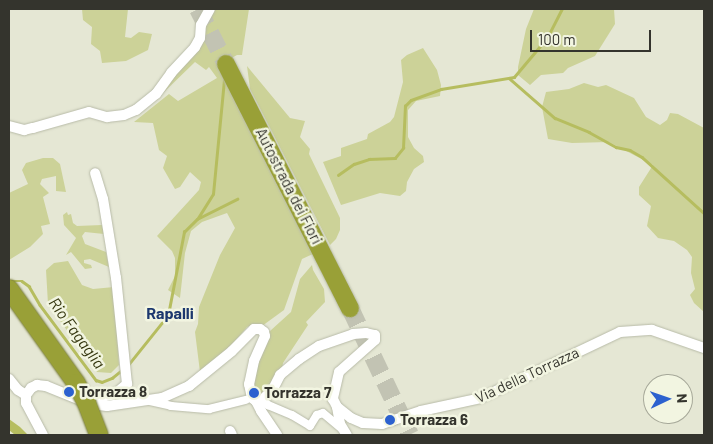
<!DOCTYPE html>
<html>
<head>
<meta charset="utf-8">
<style>
  body { margin:0 }
  #map { position:relative; width:713px; height:444px; overflow:hidden; background:#e5e7d4; font-family:Barlow,sans-serif }
  div>[style] { position:absolute }
  .green>* { inset:0; background:#ccd298 }
  .water>* { inset:0; background:#b6bd5f }
  .stream>* { height:2.5px; margin:-1.25px; padding:0 1.25px; transform-origin:1.25px; border-radius:1.25px; background:#b6bd5f }
  .motorway-tunnel>* { height:18px; margin-top:-9px; transform-origin:0; background:repeating-linear-gradient(90deg,#c2c3b3 0 18px,transparent 0 27px) }
  .roads { filter:drop-shadow(0 0 1px #b8bba8) drop-shadow(0 0 1px #b8bba8) }
  .pedestrian>* { height:8px; margin:-4px; padding:0 4px; transform-origin:4px; border-radius:4px; background:#fff }
  .minor>* { height:10px; margin:-5px; padding:0 5px; transform-origin:5px; border-radius:5px; background:#fff }
  .motorway>* { height:18px; margin:-9px; padding:0 9px; transform-origin:9px; border-radius:9px; background:#99a037 }
  .bridges { filter:drop-shadow(0 0 1px #767a34) drop-shadow(0 0 1px #767a34) }
  .motorway-bridge>* { height:18px; margin:-9px; padding:0 9px; transform-origin:9px; border-radius:9px; background:#99a037 }
  .dots>* { width:14px; height:14px; translate:-50% -50%; box-sizing:border-box; border:2px solid #f2f5e1; border-radius:50% }
  span { translate:-50% -50%; white-space:nowrap; text-align:center; line-height:1.15; -webkit-text-stroke:5px #f2f5e1; paint-order:stroke }
  .street-label { font-size:15px; color:#34342d }
  .poi-label { font-size:15px; color:#34342d; font-weight:700 }
  .left { translate:0 -50%; text-align:left }
  .neighbourhood-label { font-size:16px; color:#1c376e; font-weight:700 }
  .water-label { font-size:16px; color:#34360e; font-style:italic }
  .frame { position:absolute; inset:0; border:10px solid #34342d; pointer-events:none }
  .north { position:absolute; left:643px; top:374px; width:50px; height:50px; box-sizing:border-box; background:#f2f5e1; border:1px solid #a6a899; border-radius:50%; rotate:87deg; font-size:14px; font-weight:700; line-height:20px; text-align:center; color:#34342d }
  .north::after { content:''; display:block; margin:auto; width:18px; height:22px; background:#2c61cf; clip-path:polygon(50% 0,100% 100%,50% 72%,0 100%) }
  .scale { position:absolute; left:530px; top:30px; width:121px; height:22px; box-sizing:border-box; border:2px solid #34342d; border-top:0; padding-left:6px; font-size:15px; line-height:18px; white-space:nowrap; color:#34342d; -webkit-text-stroke:4px #f2f5e1; paint-order:stroke }
</style>
</head>
<body>
<div id="map">
  <div class="green">
    <div style="clip-path:polygon(82px 9px,128px 9px,125px 37px,131px 38px,139px 32px,152px 34px,148px 50px,126px 61px,102px 63px,100px 51px,91px 44px,92px 27px,83px 20px)"></div>
    <div style="clip-path:polygon(212px 9px,249px 9px,242px 55px,237px 55px,230px 59px,315px 253px,302px 259px,284px 310px,262px 326px,251px 325px,247px 327px,229px 348px,200px 372px,195px 332px,198px 324px,199px 307px,220px 255px,235px 228px,227px 213px,202px 222px,191px 231px,185px 253px,180px 298px,168px 290px,175px 276px,175px 258px,172px 251px,157px 236px,199px 190px,201px 182px,190px 172px,180px 187px,175px 189px,163px 168px,167px 156px,159px 150px,153px 123px,134px 122px,169px 94px,178px 101px,217px 78px,209px 67px,206px 70px,195px 62px,162px 94px)"></div>
    <div style="clip-path:polygon(534px 9px,614px 9px,615px 24px,595px 56px,568px 68px,563px 73px,541px 75px,530px 85px,518px 75px,518px 67px,526px 29px)"></div>
    <div style="clip-path:polygon(423px 48px,437px 70px,441px 85px,440px 96px,416px 101px,408px 110px,408px 137px,414px 148px,423px 156px,424px 162px,414px 169px,407px 182px,406px 191px,400px 196px,380px 193px,341px 205px,323px 162px,341px 156px,341px 148px,367px 139px,368px 134px,390px 122px,394px 117px,403px 82px,401px 60px,407px 55px)"></div>
    <div style="clip-path:polygon(247px 66px,290px 118px,305px 121px,300px 137px,310px 149px,309px 154px,340px 218px,340px 230px,336px 239px,330px 245px,250px 89px)"></div>
    <div style="clip-path:polygon(584px 83px,598px 87px,606px 85px,634px 98px,646px 117px,660px 125px,667px 120px,670px 113px,678px 114px,704px 128px,704px 312px,694px 303px,690px 295px,695px 289px,691px 273px,692px 257px,687px 250px,674px 241px,658px 238px,647px 226px,651px 206px,639px 195px,639px 187px,653px 165px,609px 142px,572px 143px,548px 139px,542px 107px,546px 92px,569px 89px)"></div>
    <div style="clip-path:polygon(43px 158px,53px 158px,60px 164px,66px 192px,56px 191px,56px 176px,42px 179px,40px 184px,49px 193px,43px 197px,50px 224px,41px 226px,43px 234px,30px 247px,9px 260px,9px 193px,28px 184px,22px 170px,26px 163px)"></div>
    <div style="clip-path:polygon(67px 212px,68px 215px,71px 214px,73px 223px,77px 226px,102px 225px,104px 234px,85px 232px,82px 236px,85px 244px,106px 252px,109px 267px,90px 259px,84px 260px,84px 263px,91px 265px,92px 268px,85px 269px,71px 252px,66px 255px,76px 238px,64px 225px,63px 215px)"></div>
    <div style="clip-path:polygon(68px 261px,82px 285px,93px 289px,114px 287px,119px 365px,111px 373px,97px 372px,48px 304px,46px 270px,54px 263px)"></div>
    <div style="clip-path:polygon(312px 265px,313px 270px,324px 289px,325px 302px,306px 322px,308px 325px,283px 363px,282px 369px,270px 387px,261px 394px,255px 392px,253px 390px,258px 356px,270px 331px,291px 312px,300px 279px)"></div>
  </div>
  <div class="water">
    <div style="clip-path:polygon(9px 419px,20px 427px,28px 435px,15px 435px,9px 430px)"></div>
  </div>
  <div class="stream">
    <div style="left:509px;top:78px;width:61px;rotate:41deg"></div>
    <div style="left:555px;top:118px;width:37px;rotate:22deg"></div>
    <div style="left:589px;top:132px;width:31px;rotate:29deg"></div>
    <div style="left:616px;top:147px;width:14px;rotate:12deg"></div>
    <div style="left:630px;top:150px;width:14px;rotate:30deg"></div>
    <div style="left:642px;top:157px;width:84px;rotate:42.1deg"></div>
    <div style="left:338px;top:175px;width:19px;rotate:-35deg"></div>
    <div style="left:354px;top:164px;width:16px;rotate:-18deg"></div>
    <div style="left:369px;top:159px;width:26px;rotate:-2deg"></div>
    <div style="left:395px;top:158px;width:13px;rotate:-51deg"></div>
    <div style="left:403px;top:148px;width:42px;rotate:-87.3deg"></div>
    <div style="left:405px;top:106px;width:8px;rotate:-45deg"></div>
    <div style="left:411px;top:100px;width:32px;rotate:-20deg"></div>
    <div style="left:441px;top:89px;width:74px;rotate:-9.3deg"></div>
    <div style="left:514px;top:77px;width:51px;rotate:-49.8deg"></div>
    <div style="left:547px;top:38px;width:33px;rotate:-63deg"></div>
    <div style="left:198px;top:218px;width:28px;rotate:-58deg"></div>
    <div style="left:213px;top:194px;width:115px;rotate:-84.5deg"></div>
    <div style="left:10px;top:281px;width:12px"></div>
    <div style="left:22px;top:281px;width:9px;rotate:36deg"></div>
    <div style="left:29px;top:286px;width:22px;rotate:60deg"></div>
    <div style="left:40px;top:305px;width:94px;rotate:53.3deg"></div>
    <div style="left:96px;top:380px;width:6px;rotate:18deg"></div>
    <div style="left:102px;top:382px;width:11px;rotate:-22deg"></div>
    <div style="left:112px;top:378px;width:13px;rotate:-39deg"></div>
    <div style="left:128px;top:365px;width:64px;rotate:-51.3deg"></div>
    <div style="left:168px;top:315px;width:85px;rotate:-79.1deg"></div>
    <div style="left:184px;top:232px;width:18px;rotate:-45deg"></div>
    <div style="left:197px;top:219px;width:45px;rotate:-26.6deg"></div>
  </div>
  <div class="motorway-tunnel">
    <div style="left:198px;top:9px;width:62px;rotate:63deg"></div>
    <div style="left:350px;top:308px;width:140px;rotate:64.7deg"></div>
  </div>
  <div class="roads">
    <div class="pedestrian">
      <div style="left:262px;top:400px;width:8px;rotate:40deg"></div>
      <div style="left:268px;top:405px;width:26px;rotate:23deg"></div>
      <div style="left:292px;top:415px;width:21px;rotate:31deg"></div>
      <div style="left:310px;top:426px;width:13px;rotate:-58deg"></div>
      <div style="left:317px;top:415px;width:6px;rotate:-18deg"></div>
      <div style="left:323px;top:413px;width:26px;rotate:40deg"></div>
      <div style="left:150px;top:401px;width:22px;rotate:13deg"></div>
      <div style="left:171px;top:406px;width:38px;rotate:5deg"></div>
      <div style="left:209px;top:409px;width:38px;rotate:-14deg"></div>
    </div>
    <div class="minor">
      <div style="left:9px;top:126px;width:16px;rotate:15deg"></div>
      <div style="left:24px;top:130px;width:9px;rotate:-13deg"></div>
      <div style="left:33px;top:128px;width:58px;rotate:-15.9deg"></div>
      <div style="left:89px;top:112px;width:19px;rotate:16deg"></div>
      <div style="left:107px;top:117px;width:17px;rotate:-7deg"></div>
      <div style="left:124px;top:115px;width:13px;rotate:-23deg"></div>
      <div style="left:136px;top:110px;width:26px;rotate:-39deg"></div>
      <div style="left:156px;top:94px;width:26px;rotate:-54deg"></div>
      <div style="left:171px;top:73px;width:35px;rotate:-47deg"></div>
      <div style="left:195px;top:47px;width:10px;rotate:-61deg"></div>
      <div style="left:200px;top:38px;width:13px;rotate:-86deg"></div>
      <div style="left:201px;top:25px;width:18px;rotate:-61deg"></div>
      <div style="left:9px;top:379px;width:14px;rotate:51deg"></div>
      <div style="left:18px;top:390px;width:9px;rotate:32deg"></div>
      <div style="left:79px;top:395px;width:23px;rotate:5deg"></div>
      <div style="left:102px;top:397px;width:13px;rotate:-13deg"></div>
      <div style="left:115px;top:394px;width:16px;rotate:-40deg"></div>
      <div style="left:127px;top:384px;width:107px;rotate:-95.9deg"></div>
      <div style="left:116px;top:278px;width:80px;rotate:-99.3deg"></div>
      <div style="left:103px;top:199px;width:27px;rotate:-107deg"></div>
      <div style="left:256px;top:401px;width:11px;rotate:63deg"></div>
      <div style="left:261px;top:411px;width:29px;rotate:56deg"></div>
      <div style="left:337px;top:407px;width:17px;rotate:80deg"></div>
      <div style="left:340px;top:424px;width:13px;rotate:58deg"></div>
      <div style="left:230px;top:431px;width:4px;rotate:63deg"></div>
      <div style="left:43px;top:435px;width:36px;rotate:-118deg"></div>
      <div style="left:26px;top:403px;width:8px;rotate:-90deg"></div>
      <div style="left:26px;top:395px;width:9px;rotate:-54deg"></div>
      <div style="left:31px;top:388px;width:7px;rotate:-27deg"></div>
      <div style="left:37px;top:385px;width:9px;rotate:6deg"></div>
      <div style="left:46px;top:386px;width:48px;rotate:22.2deg"></div>
      <div style="left:90px;top:404px;width:17px;rotate:7deg"></div>
      <div style="left:107px;top:406px;width:56px;rotate:-8.3deg"></div>
      <div style="left:162px;top:398px;width:30px;rotate:-24deg"></div>
      <div style="left:189px;top:386px;width:55px;rotate:-39.1deg"></div>
      <div style="left:232px;top:351px;width:31px;rotate:-45deg"></div>
      <div style="left:254px;top:329px;width:6px"></div>
      <div style="left:260px;top:329px;width:5px;rotate:37deg"></div>
      <div style="left:264px;top:332px;width:4px;rotate:76deg"></div>
      <div style="left:265px;top:336px;width:27px;rotate:114deg"></div>
      <div style="left:254px;top:361px;width:24px;rotate:102deg"></div>
      <div style="left:249px;top:384px;width:14px;rotate:78deg"></div>
      <div style="left:252px;top:398px;width:5px;rotate:37deg"></div>
      <div style="left:256px;top:401px;width:6px;rotate:-9deg"></div>
      <div style="left:262px;top:400px;width:16px;rotate:-45deg"></div>
      <div style="left:273px;top:389px;width:16px;rotate:-63deg"></div>
      <div style="left:280px;top:375px;width:25px;rotate:-40deg"></div>
      <div style="left:299px;top:359px;width:24px;rotate:-33deg"></div>
      <div style="left:319px;top:346px;width:36px;rotate:-19deg"></div>
      <div style="left:353px;top:334px;width:13px;rotate:-4deg"></div>
      <div style="left:366px;top:333px;width:9px;rotate:13deg"></div>
      <div style="left:375px;top:335px;width:5px;rotate:90deg"></div>
      <div style="left:375px;top:340px;width:48px;rotate:138.4deg"></div>
      <div style="left:339px;top:372px;width:28px;rotate:103deg"></div>
      <div style="left:333px;top:399px;width:9px;rotate:63deg"></div>
      <div style="left:337px;top:407px;width:18px;rotate:38deg"></div>
      <div style="left:351px;top:418px;width:13px;rotate:23deg"></div>
      <div style="left:363px;top:423px;width:19px;rotate:3deg"></div>
      <div style="left:382px;top:424px;width:41px;rotate:-18.4deg"></div>
      <div style="left:421px;top:411px;width:61px;rotate:-12.2deg"></div>
      <div style="left:481px;top:398px;width:154px;rotate:-25.4deg"></div>
      <div style="left:620px;top:332px;width:32px;rotate:-4deg"></div>
      <div style="left:652px;top:330px;width:55px;rotate:19.1deg"></div>
    </div>
    <div class="motorway">
      <div style="left:226px;top:64px;width:274px;rotate:63.1deg"></div>
    </div>
  </div>
  <div class="bridges">
    <div class="motorway-bridge">
      <div style="left:9px;top:289px;width:115px;rotate:54.5deg"></div>
      <div style="left:76px;top:383px;width:24px;rotate:62deg"></div>
      <div style="left:87px;top:404px;width:33px;rotate:69deg"></div>
    </div>
  </div>
  <div class="dots">
    <div style="left:69px;top:392px;background:#2c61cf"></div>
    <div style="left:254px;top:393px;background:#2c61cf"></div>
    <div style="left:390px;top:420px;background:#2c61cf"></div>
  </div>
  <div class="street-label">
    <span style="left:289px;top:186px;rotate:63deg">Autostrada dei Fiori</span>
    <span style="left:527px;top:375px;rotate:-25deg">Via della Torrazza</span>
  </div>
  <div class="poi-label">
    <span class="left" style="left:79px;top:392px">Torrazza 8</span>
    <span class="left" style="left:264px;top:393px">Torrazza 7</span>
    <span class="left" style="left:400px;top:420px">Torrazza 6</span>
  </div>
  <div class="neighbourhood-label">
    <span style="left:170px;top:313px">Rapalli</span>
  </div>
  <div class="water-label">
    <span style="left:77px;top:333px;rotate:54deg">Rio Fagaglia</span>
  </div>
  <div class="frame"></div>
  <div class="north">N</div>
  <div class="scale">100 m</div>
</div>
</body>
</html>
